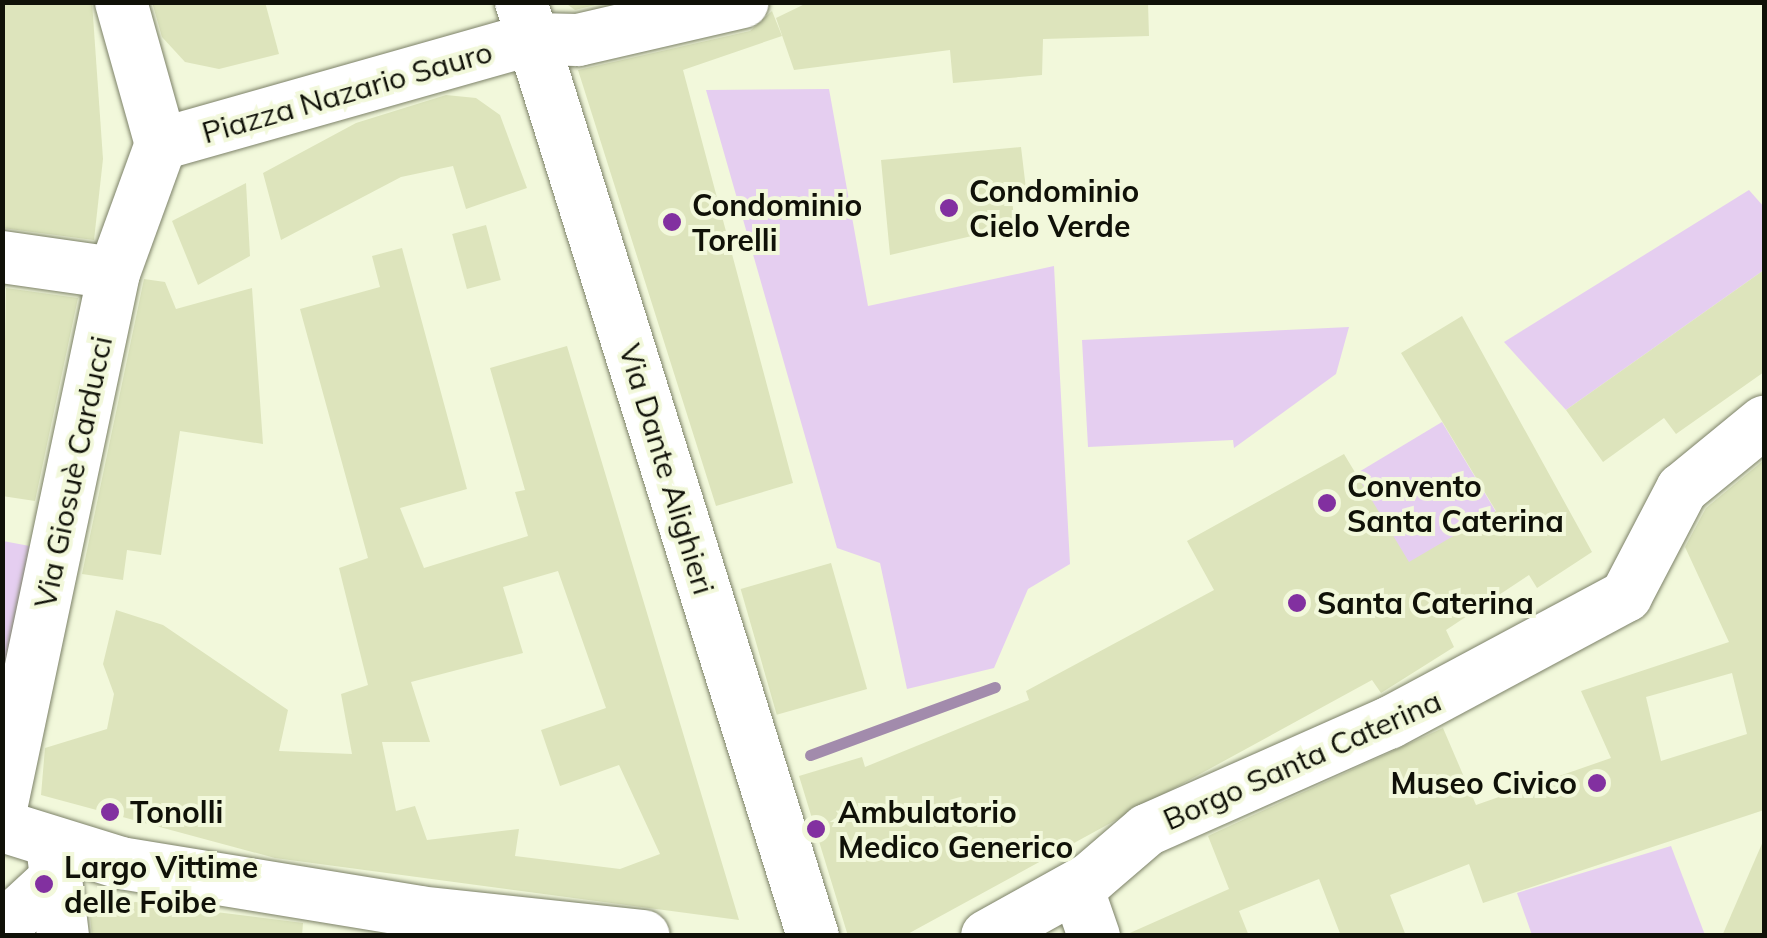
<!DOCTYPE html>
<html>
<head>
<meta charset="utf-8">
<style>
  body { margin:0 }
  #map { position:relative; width:1767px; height:938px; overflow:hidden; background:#f2f8db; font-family:Mulish,sans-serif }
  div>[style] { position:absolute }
  .green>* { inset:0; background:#e5cef0; transform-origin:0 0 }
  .stream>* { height:11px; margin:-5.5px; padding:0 5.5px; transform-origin:5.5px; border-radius:5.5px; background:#a28bac }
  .building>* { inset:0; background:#dde4bc; transform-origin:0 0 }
  .roads { filter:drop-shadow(0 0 2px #7c8168) drop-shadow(0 0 2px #7c8168) }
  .minor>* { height:52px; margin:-26px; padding:0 26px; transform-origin:26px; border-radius:26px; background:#fff }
  .dots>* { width:28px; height:28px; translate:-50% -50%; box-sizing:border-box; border:5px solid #f2f8db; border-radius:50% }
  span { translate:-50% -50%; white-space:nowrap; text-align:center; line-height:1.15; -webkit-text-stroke:8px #f2f8db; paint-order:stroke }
  .street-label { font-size:30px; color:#101108 }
  .poi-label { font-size:30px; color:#101108; font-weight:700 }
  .left { translate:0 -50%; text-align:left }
  .right { translate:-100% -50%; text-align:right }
  .frame { position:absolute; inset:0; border:5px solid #101108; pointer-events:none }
</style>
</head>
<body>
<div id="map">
  <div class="green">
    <div style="clip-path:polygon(829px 89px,868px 306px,1054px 266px,1070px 564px,1028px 589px,994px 668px,907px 689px,880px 563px,837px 548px,706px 90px)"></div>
    <div style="clip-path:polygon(1749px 190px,1764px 207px,1764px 270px,1566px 410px,1504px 342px)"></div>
    <div style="clip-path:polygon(1349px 327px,1336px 374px,1234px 448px,1233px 440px,1088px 447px,1082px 340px)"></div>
    <div style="left:1442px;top:422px;width:104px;height:101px;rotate:59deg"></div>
    <div style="clip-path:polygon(3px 541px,35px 547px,3px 713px)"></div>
    <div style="clip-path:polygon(1671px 846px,1705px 935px,1532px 935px,1517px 893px)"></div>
  </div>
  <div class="stream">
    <div style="left:810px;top:755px;width:197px;rotate:-20.2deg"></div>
  </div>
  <div class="building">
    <div style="clip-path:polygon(2px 2px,92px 2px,103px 159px,94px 240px,2px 228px)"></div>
    <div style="clip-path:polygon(152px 2px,265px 2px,279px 54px,219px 69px,185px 62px,162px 37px)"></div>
    <div style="clip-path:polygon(564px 2px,607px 2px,575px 10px)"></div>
    <div style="clip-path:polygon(809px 2px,1148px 2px,1149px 36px,1043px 39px,1042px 75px,953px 83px,950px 50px,794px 70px,776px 18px)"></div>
    <div style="clip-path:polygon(772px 11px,782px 36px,683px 70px,793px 483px,716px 506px,578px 70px,750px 31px)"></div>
    <div style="clip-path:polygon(446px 95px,476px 98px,500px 115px,527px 188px,466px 209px,453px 166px,401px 177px,281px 240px,263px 173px,356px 123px)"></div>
    <div style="clip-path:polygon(1021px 147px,1026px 189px,1011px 191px,1015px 226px,890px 255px,881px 160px)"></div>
    <div style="clip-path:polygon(246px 183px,250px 256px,198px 285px,172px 221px)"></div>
    <div style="left:486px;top:225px;width:57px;height:35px;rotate:75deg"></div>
    <div style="clip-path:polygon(evenodd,402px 248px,467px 489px,400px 508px,424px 568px,528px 536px,515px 492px,525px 490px,490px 368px,567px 346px,739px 920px,275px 858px,41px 795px,45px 748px,107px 729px,114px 694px,103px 664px,116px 610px,163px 625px,288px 710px,279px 751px,352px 754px,341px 694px,368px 685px,339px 568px,368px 558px,300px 309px,380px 287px,372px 256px,402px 248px,558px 571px,606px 708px,541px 730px,560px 786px,619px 765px,660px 854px,620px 869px,515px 856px,519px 829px,427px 840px,415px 806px,396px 811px,382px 742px,430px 742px,411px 682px,523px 653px,503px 587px,558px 571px)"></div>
    <div style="clip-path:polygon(1764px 270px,1764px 372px,1676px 434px,1664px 418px,1603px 462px,1566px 410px)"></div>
    <div style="clip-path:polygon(144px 279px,165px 282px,176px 309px,252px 288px,263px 444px,180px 431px,161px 555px,127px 550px,123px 580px,82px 574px)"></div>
    <div style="clip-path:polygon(6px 288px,78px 298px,35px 501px,2px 496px)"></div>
    <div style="clip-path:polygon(1462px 316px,1592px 552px,1537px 588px,1529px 575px,1446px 630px,1454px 647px,1381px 693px,1372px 680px,904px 936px,848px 936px,799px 776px,862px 757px,865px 767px,1029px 700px,1026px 691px,1214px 590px,1187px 541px,1344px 454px,1409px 562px,1496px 511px,1401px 353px)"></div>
    <div style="clip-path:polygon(evenodd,1764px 460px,1764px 810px,1483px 903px,1469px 864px,1390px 895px,1406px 936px,1341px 936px,1319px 879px,1239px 911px,1249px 936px,1123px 936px,1229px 889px,1208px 836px,1443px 728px,1476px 805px,1611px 758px,1581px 691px,1729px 642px,1685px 547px,1706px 508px,1764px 460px,1732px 673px,1747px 734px,1661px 761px,1646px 697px,1732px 673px)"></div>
    <div style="left:831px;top:563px;width:131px;height:94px;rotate:74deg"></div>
    <div style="clip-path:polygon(1764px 839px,1764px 936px,1722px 936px)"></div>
    <div style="clip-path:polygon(88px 896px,303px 923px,302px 936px,92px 936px)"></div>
  </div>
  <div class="roads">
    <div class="minor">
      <div style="left:121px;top:2px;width:148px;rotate:74.3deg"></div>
      <div style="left:521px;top:2px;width:979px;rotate:72.64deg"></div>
      <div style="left:161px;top:144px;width:387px;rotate:-15.8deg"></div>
      <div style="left:533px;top:39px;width:45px;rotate:1.3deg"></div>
      <div style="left:578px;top:40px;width:169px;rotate:-13deg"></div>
      <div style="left:2px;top:257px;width:113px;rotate:8.1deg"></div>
      <div style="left:2px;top:804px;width:543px;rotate:-78.09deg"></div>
      <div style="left:114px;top:273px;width:137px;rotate:-70deg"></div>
      <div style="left:2px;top:826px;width:125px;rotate:17.3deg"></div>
      <div style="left:121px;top:863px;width:302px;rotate:9.3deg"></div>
      <div style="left:419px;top:912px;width:226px;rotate:6.1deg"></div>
      <div style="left:52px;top:845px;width:92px;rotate:83.1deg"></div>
      <div style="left:1077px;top:887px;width:52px;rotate:70.9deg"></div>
      <div style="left:2px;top:928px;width:71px;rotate:-42.7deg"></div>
      <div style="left:987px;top:936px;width:119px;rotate:-29.1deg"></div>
      <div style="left:1091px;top:878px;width:74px;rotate:-40.6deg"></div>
      <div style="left:1147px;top:830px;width:265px;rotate:-23.9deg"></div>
      <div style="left:1389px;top:723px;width:269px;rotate:-28.2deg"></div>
      <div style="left:1626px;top:596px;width:121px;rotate:-62.4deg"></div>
      <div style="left:1682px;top:489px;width:106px;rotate:-39.3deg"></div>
    </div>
  </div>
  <div class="dots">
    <div style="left:949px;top:208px;background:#8230a0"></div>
    <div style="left:672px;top:222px;background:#8230a0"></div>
    <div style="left:1327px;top:503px;background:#8230a0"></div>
    <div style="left:1297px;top:603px;background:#8230a0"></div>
    <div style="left:1597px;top:783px;background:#8230a0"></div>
    <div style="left:110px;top:812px;background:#8230a0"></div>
    <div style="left:816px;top:829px;background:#8230a0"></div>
    <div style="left:44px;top:884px;background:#8230a0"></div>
  </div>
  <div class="street-label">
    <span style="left:347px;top:92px;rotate:-16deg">Piazza Nazario Sauro</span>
    <span style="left:667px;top:469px;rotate:73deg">Via Dante Alighieri</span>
    <span style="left:73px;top:472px;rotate:-78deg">Via Giosuè Carducci</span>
    <span style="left:1302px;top:760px;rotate:-24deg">Borgo Santa Caterina</span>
  </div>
  <div class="poi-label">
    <span class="left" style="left:969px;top:208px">Condominio<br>Cielo Verde</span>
    <span class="left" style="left:692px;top:222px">Condominio<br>Torelli</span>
    <span class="left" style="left:1347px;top:503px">Convento<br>Santa Caterina</span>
    <span class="left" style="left:1317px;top:603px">Santa Caterina</span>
    <span class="right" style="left:1577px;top:783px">Museo Civico</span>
    <span class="left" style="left:130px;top:812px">Tonolli</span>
    <span class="left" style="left:838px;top:829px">Ambulatorio<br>Medico Generico</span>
    <span class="left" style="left:64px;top:884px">Largo Vittime<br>delle Foibe</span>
  </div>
  <div class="frame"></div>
</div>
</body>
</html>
